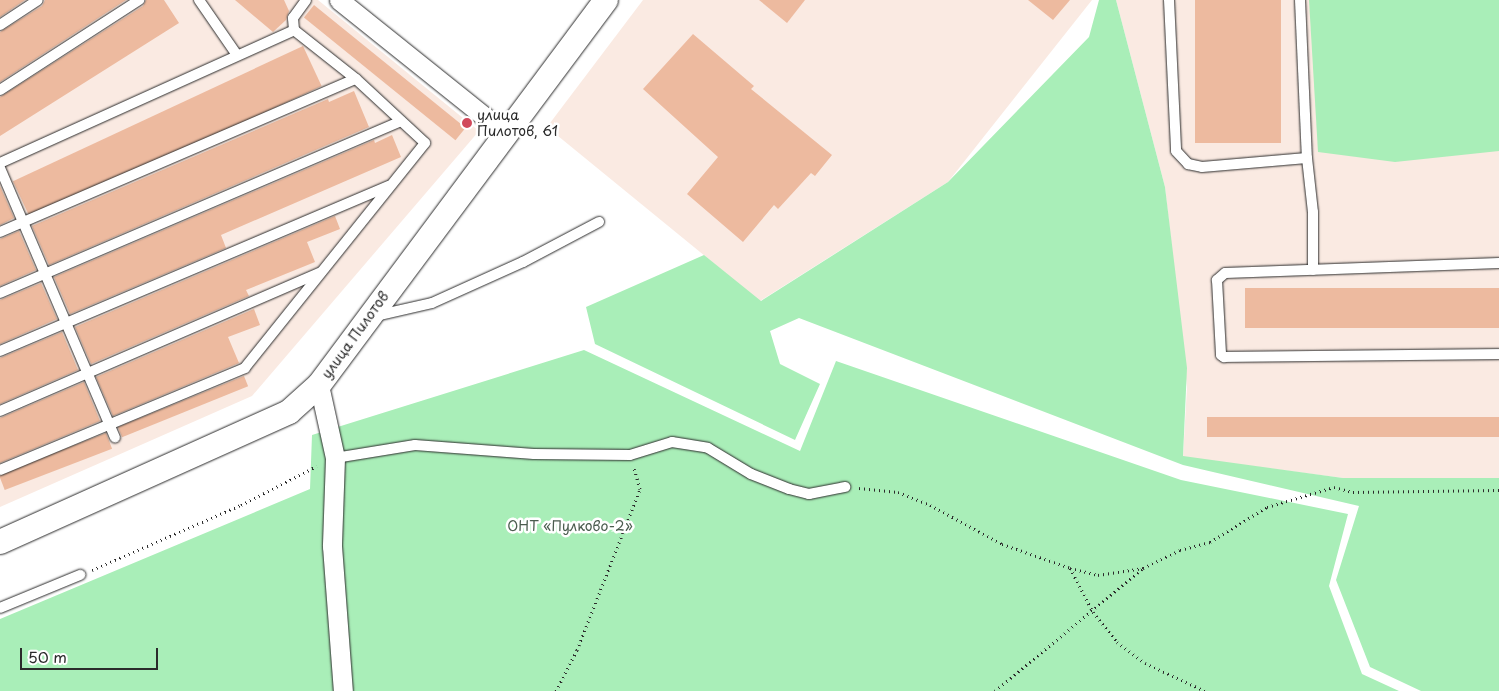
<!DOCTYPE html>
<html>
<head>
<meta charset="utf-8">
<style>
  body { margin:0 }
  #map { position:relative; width:1499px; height:691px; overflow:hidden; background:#fff; font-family:"Playpen Sans",sans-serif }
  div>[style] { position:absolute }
  .built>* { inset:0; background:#faeae2 }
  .green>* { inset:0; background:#a9eeb8 }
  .building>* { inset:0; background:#edba9f; transform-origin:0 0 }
  .path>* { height:3px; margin-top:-1.5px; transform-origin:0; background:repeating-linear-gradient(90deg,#2b2b2b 0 1px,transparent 0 5px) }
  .roads { filter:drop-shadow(0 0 1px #2b2b2b) drop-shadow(0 0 1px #2b2b2b) }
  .service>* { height:10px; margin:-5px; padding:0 5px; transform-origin:5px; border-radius:5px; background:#fff }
  .minor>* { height:19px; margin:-9.5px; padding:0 9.5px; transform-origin:9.5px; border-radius:9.5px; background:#fff }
  .tertiary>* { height:24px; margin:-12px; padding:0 12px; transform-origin:12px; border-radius:12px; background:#fff }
  .dots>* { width:14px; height:14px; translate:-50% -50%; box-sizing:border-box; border:2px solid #fff; border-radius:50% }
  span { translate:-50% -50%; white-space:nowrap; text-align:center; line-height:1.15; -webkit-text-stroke:5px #fff; paint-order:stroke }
  .poi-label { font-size:14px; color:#2b2b2b }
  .left { translate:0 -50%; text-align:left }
  .street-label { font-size:14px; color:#2b2b2b }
  .park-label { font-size:14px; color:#4a5c4e }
  .scale { position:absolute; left:20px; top:648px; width:138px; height:22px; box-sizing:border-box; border:2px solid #2b2b2b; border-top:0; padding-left:6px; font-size:15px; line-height:18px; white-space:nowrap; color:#2b2b2b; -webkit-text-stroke:4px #fff; paint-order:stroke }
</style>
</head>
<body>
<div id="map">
  <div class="built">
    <div style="clip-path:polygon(0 0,318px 0,479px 131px,252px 396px,0 507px)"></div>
    <div style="clip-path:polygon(643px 0,1092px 0,948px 182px,760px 301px,547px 127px)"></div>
    <div style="clip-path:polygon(1116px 0,1499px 0,1499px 478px,1343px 478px,1183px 457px,1187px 387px,1165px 187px)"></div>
  </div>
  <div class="green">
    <div style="clip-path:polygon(1099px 0,1116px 0,1165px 187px,1187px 368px,1183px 456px,1343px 478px,1499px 478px,1499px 691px,1421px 691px,1370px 667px,1336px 580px,1359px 506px,1183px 465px,799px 318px,770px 331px,780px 364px,820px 384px,795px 440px,595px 344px,586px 307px,704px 255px,761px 301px,948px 182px,1089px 37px)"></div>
    <div style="clip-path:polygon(1309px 0,1499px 0,1499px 151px,1395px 162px,1318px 152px)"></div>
    <div style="clip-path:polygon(584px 350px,800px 451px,836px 361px,1181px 480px,1348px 514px,1329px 586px,1362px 674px,1399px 691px,0 691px,0 619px,310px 489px,312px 435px)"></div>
  </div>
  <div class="building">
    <div style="clip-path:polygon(0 0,25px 0,0 17px)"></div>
    <div style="clip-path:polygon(45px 0,126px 0,0 82px,0 32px,42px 6px)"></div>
    <div style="clip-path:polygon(146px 0,164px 0,179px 23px,0 136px,0 97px,143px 6px)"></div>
    <div style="clip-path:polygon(235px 0,284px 0,289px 11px,286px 20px,273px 32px)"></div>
    <div style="clip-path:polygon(759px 0,805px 0,787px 23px)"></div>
    <div style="clip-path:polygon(1028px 0,1070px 0,1053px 20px)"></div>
    <div style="left:1195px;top:0;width:86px;height:143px"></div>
    <div style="left:314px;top:5px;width:195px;height:16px;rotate:39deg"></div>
    <div style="clip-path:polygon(693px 34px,754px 86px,751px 89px,832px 155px,815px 176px,811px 173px,778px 209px,774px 205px,743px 242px,687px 194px,718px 157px,643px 89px)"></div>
    <div style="left:303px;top:46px;width:44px;height:320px;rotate:65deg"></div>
    <div style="clip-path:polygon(354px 91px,369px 127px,49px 265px,32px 226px,328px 99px,329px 102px)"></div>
    <div style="clip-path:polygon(392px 135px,401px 157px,221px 235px,226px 248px,70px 314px,54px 277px,374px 140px,375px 143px)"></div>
    <div style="clip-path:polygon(0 186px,14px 218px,0 225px)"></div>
    <div style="clip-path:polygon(335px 216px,340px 229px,307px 242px,315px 262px,246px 290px,249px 296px,91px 364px,75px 327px)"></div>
    <div style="clip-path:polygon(19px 231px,36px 270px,0 286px,0 239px)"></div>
    <div style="clip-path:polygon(41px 283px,57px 319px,0 344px,0 300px)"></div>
    <div style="left:1499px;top:288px;width:40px;height:254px;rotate:90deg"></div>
    <div style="clip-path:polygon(254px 309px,260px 325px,228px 337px,239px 363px,113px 416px,96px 377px)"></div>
    <div style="clip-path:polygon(62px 332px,78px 370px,0 404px,0 358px)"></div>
    <div style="left:244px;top:376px;width:11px;height:136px;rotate:68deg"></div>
    <div style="clip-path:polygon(84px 382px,100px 421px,0 463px,0 418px)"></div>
    <div style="left:1499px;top:417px;width:20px;height:292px;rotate:90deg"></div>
    <div style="left:106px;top:433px;width:17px;height:115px;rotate:69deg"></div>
  </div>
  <div class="path">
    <div style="left:859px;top:488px;width:39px;rotate:6deg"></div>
    <div style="left:898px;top:492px;width:35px;rotate:22deg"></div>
    <div style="left:930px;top:505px;width:82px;rotate:28.4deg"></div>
    <div style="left:1002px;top:544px;width:72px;rotate:19.4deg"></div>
    <div style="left:1070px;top:568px;width:50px;rotate:62.4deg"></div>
    <div style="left:1093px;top:612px;width:38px;rotate:51deg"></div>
    <div style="left:1117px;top:642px;width:35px;rotate:37deg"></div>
    <div style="left:1145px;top:663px;width:66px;rotate:25deg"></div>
    <div style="left:1070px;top:568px;width:29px;rotate:14deg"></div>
    <div style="left:1098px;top:575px;width:46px;rotate:-8.8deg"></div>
    <div style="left:1143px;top:568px;width:41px;rotate:-25.9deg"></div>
    <div style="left:1180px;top:550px;width:31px;rotate:-15deg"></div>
    <div style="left:1210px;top:542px;width:67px;rotate:-31.6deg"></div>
    <div style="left:1267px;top:507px;width:70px;rotate:-16.6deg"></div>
    <div style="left:1334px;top:487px;width:20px;rotate:15deg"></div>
    <div style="left:1353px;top:492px;width:146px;rotate:-0.8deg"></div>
    <div style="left:92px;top:570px;width:163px;rotate:-23.6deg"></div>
    <div style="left:241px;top:505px;width:85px;rotate:-27.2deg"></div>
    <div style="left:556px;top:691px;width:46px;rotate:-62.9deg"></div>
    <div style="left:577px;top:650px;width:173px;rotate:-68.6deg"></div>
    <div style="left:640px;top:489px;width:22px;rotate:-106deg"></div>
    <div style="left:995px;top:691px;width:192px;rotate:-39.7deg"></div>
  </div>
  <div class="roads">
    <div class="service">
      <div style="left:199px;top:0;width:67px;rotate:55.4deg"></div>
      <div style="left:1169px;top:0;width:151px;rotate:87.3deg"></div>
      <div style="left:1176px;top:151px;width:18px;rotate:47deg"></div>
      <div style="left:1188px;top:164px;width:14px;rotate:12deg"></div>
      <div style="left:1202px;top:167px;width:105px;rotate:-4.9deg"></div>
      <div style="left:1307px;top:158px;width:54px;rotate:83.7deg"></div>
      <div style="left:1313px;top:212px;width:58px;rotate:90deg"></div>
      <div style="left:1300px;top:0;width:158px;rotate:87.5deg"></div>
      <div style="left:0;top:25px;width:45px;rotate:-33.3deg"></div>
      <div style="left:294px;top:30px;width:12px;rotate:-95deg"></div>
      <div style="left:293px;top:18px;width:22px;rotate:-54deg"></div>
      <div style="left:0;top:90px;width:166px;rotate:-32.9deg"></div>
      <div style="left:0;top:163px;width:323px;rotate:-24.3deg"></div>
      <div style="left:294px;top:30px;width:79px;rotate:38.3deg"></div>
      <div style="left:356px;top:79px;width:94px;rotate:42.8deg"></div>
      <div style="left:425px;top:143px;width:288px;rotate:128.7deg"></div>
      <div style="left:245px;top:368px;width:265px;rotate:157.4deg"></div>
      <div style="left:0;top:168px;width:293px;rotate:66.9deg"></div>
      <div style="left:0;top:232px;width:387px;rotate:-23.3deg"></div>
      <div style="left:1499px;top:263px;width:274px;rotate:177.9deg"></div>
      <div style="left:1225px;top:273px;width:11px;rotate:139deg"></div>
      <div style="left:1217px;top:280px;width:75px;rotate:86.9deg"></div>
      <div style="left:1221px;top:355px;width:4px;rotate:34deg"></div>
      <div style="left:1224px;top:357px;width:275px;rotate:-0.6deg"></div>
      <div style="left:0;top:293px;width:436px;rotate:-23.2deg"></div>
      <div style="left:375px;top:316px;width:58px;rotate:-12.8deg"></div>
      <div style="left:432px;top:303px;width:100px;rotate:-24.3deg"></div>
      <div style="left:523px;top:262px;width:86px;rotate:-27.8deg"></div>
      <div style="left:0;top:351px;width:423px;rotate:-23deg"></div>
      <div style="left:0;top:411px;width:350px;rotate:-23.4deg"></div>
      <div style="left:335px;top:458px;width:81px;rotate:-9.2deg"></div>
      <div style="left:415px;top:445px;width:119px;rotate:4.3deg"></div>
      <div style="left:534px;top:454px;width:96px;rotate:0.6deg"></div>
      <div style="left:630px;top:455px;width:44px;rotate:-17.2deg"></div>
      <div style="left:672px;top:442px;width:36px;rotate:9deg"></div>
      <div style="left:708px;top:448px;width:50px;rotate:31.2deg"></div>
      <div style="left:751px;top:474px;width:41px;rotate:21.5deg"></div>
      <div style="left:789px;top:489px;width:21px;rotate:14deg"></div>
      <div style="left:809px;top:494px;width:37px;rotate:-11deg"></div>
      <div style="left:0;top:608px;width:87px;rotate:-22.4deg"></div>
    </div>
    <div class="minor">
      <div style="left:339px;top:0;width:213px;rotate:38.7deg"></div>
      <div style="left:319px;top:385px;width:75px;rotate:77.6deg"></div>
      <div style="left:335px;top:458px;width:88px;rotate:92deg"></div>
      <div style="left:332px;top:546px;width:145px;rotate:85.7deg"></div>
    </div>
    <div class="tertiary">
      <div style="left:0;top:542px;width:317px;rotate:-24.2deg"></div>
      <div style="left:289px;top:412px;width:40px;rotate:-42deg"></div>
      <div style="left:319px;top:385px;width:480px;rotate:-53.3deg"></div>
    </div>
  </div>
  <div class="dots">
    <div style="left:467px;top:123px;background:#d1495b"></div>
  </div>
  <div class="poi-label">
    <span class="left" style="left:477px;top:123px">улица<br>Пилотов, 61</span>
  </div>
  <div class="street-label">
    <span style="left:355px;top:335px;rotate:-54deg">улица Пилотов</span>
  </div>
  <div class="park-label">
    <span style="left:570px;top:526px">ОНТ «Пулково-2»</span>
  </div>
  <div class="scale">50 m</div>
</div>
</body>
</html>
